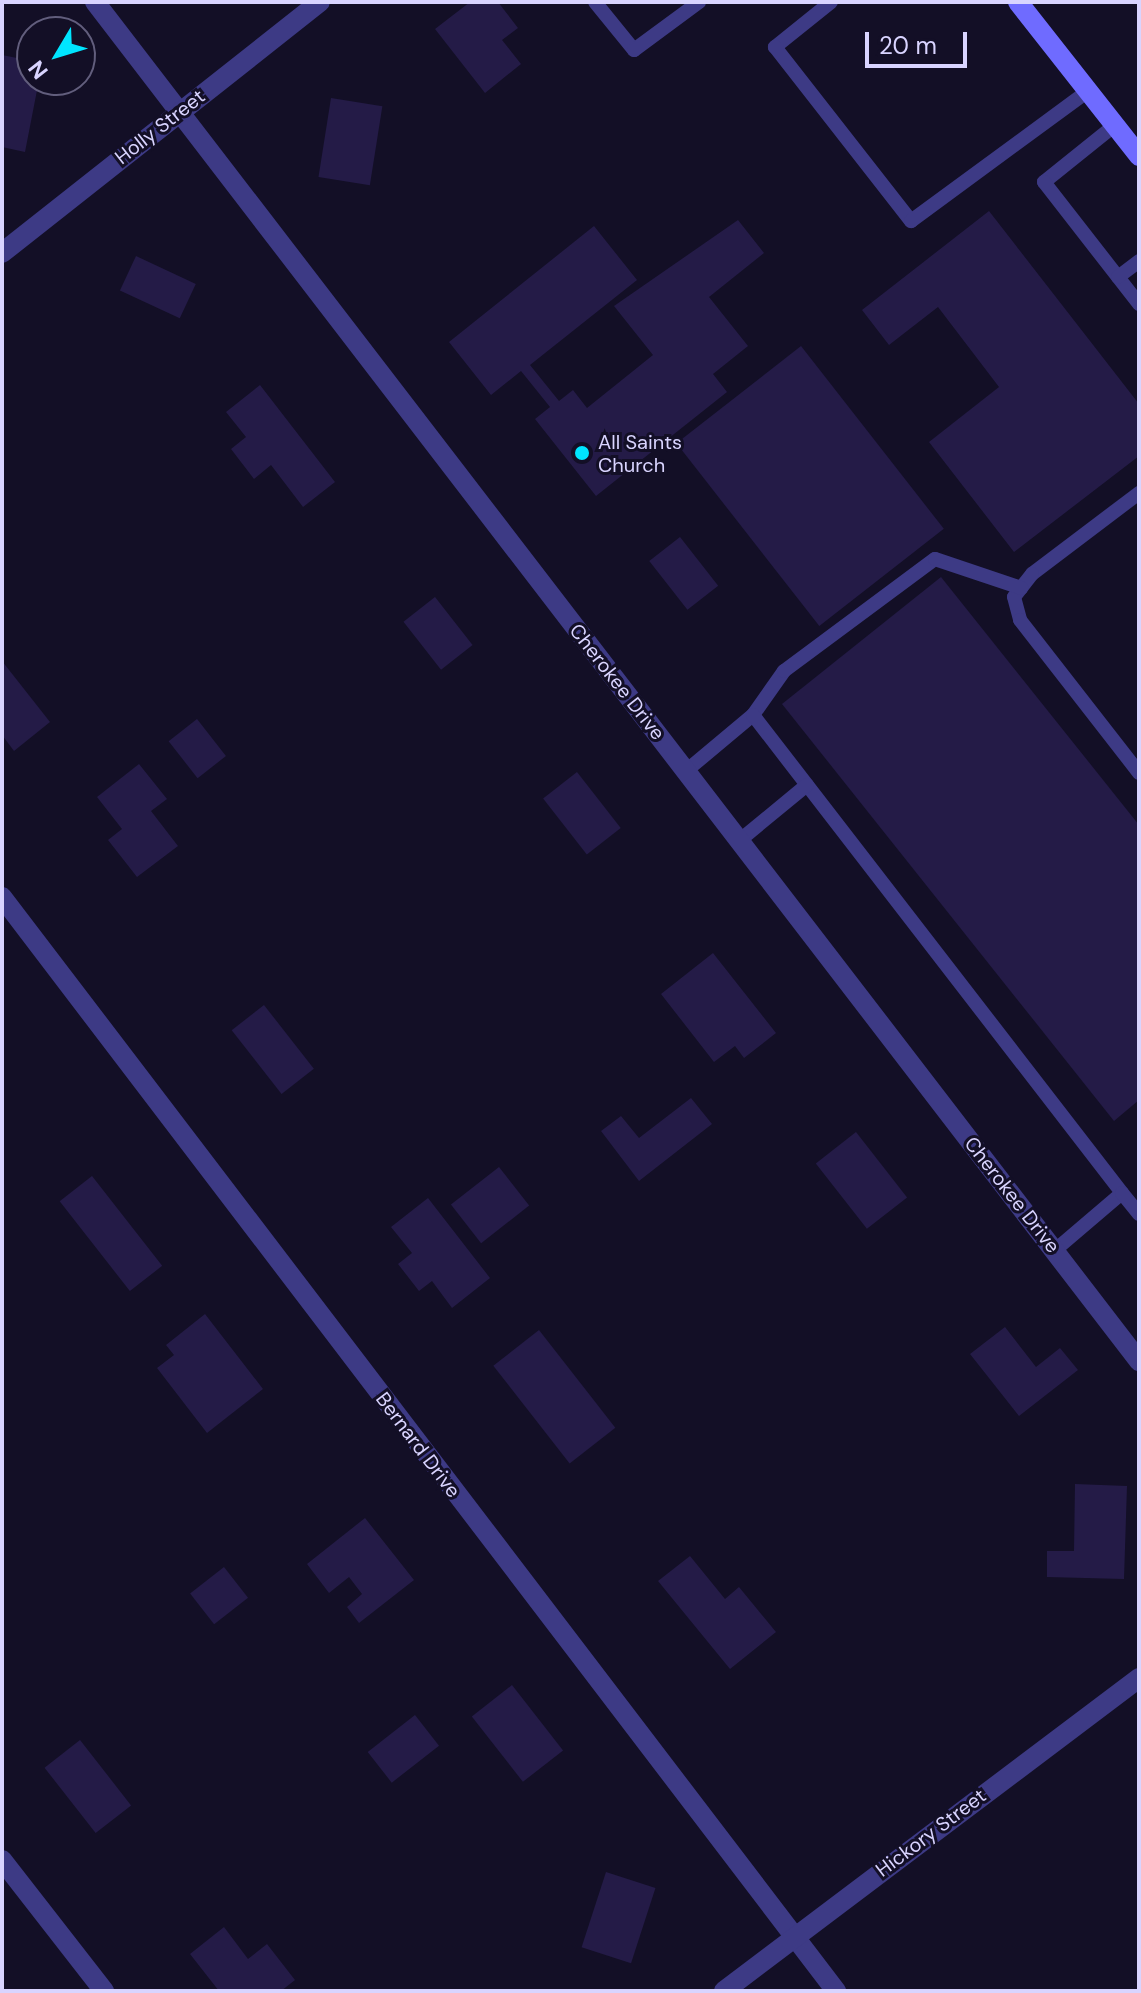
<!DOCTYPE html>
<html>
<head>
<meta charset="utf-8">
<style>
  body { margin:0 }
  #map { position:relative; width:1141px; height:1993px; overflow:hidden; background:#130f26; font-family:"DM Sans",sans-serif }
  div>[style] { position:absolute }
  .building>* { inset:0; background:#241b47; transform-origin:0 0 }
  .service>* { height:14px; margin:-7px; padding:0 7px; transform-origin:7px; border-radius:7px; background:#3d3a85 }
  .minor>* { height:20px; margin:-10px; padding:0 10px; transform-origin:10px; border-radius:10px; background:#3d3a85 }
  .tertiary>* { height:20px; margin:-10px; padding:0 10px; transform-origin:10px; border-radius:10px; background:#3d3a85 }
  .secondary>* { height:20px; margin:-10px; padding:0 10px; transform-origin:10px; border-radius:10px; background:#6f6bff }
  .dots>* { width:22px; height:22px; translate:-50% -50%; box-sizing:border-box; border:4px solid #130f26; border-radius:50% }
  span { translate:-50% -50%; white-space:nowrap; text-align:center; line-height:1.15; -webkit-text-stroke:6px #130f26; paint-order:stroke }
  .street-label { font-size:20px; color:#d9d4ff }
  .poi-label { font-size:20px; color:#d9d4ff }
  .left { translate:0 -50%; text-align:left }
  .frame { position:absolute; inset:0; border:4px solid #d9d4ff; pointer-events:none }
  .north { position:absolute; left:16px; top:16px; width:80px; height:80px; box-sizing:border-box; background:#130f26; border:2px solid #625e7d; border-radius:50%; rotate:232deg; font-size:22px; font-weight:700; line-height:32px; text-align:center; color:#d9d4ff }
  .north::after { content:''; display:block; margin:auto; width:28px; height:36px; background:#00e5ff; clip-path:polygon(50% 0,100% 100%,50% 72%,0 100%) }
  .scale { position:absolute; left:865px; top:32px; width:102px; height:36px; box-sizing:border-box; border:4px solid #d9d4ff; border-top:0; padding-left:10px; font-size:24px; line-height:28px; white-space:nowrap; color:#d9d4ff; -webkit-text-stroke:6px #130f26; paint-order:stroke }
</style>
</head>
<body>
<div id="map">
  <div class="building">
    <div style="clip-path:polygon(470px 2px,498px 2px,518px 28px,502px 40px,521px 64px,485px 93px,435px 29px)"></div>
    <div style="clip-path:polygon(2px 55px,32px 61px,32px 80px,39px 80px,25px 152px,2px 147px)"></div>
    <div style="left:331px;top:98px;width:52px;height:80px;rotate:9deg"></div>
    <div style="clip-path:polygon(989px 211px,1139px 404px,1139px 456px,1014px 552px,929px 442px,999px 387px,938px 307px,889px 345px,862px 310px)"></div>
    <div style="clip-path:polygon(738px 220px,764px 253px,709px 297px,748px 346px,713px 374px,727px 392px,596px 496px,535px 419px,550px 407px,521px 371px,491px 395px,449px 342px,594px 226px,637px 280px,530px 365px,559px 401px,573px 390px,587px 408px,653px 355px,614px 306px)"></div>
    <div style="left:136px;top:256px;width:66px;height:38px;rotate:25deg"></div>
    <div style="left:801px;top:346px;width:232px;height:158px;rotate:52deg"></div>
    <div style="clip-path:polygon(260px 385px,335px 482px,303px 507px,271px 465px,254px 479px,231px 449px,246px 437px,226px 412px)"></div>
    <div style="left:680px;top:537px;width:62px;height:39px;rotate:52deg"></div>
    <div style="clip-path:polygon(941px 577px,1139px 825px,1139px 1100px,1114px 1121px,782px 704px)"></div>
    <div style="left:435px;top:597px;width:61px;height:40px;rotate:52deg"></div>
    <div style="clip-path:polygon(2px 661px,50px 722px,14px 751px,2px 735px)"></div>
    <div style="left:197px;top:719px;width:47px;height:36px;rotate:52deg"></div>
    <div style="clip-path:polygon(139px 764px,167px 799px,151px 811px,178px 846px,137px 877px,108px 840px,122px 829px,97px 797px)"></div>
    <div style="left:577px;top:772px;width:71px;height:43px;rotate:52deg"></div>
    <div style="clip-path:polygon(713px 953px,776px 1033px,744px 1058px,735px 1046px,714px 1062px,661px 994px)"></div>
    <div style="left:264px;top:1005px;width:81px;height:41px;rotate:52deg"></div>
    <div style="clip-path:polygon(691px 1098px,712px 1124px,639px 1181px,601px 1131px,621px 1116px,639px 1138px)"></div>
    <div style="left:856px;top:1132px;width:83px;height:51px;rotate:52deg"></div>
    <div style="left:499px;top:1167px;width:49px;height:61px;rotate:52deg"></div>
    <div style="left:92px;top:1176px;width:114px;height:41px;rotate:52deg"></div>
    <div style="clip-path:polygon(428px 1198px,490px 1278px,452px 1308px,432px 1281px,419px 1291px,398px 1264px,412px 1253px,391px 1227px)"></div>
    <div style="clip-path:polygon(205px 1314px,263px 1389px,207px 1433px,157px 1368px,174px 1355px,166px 1345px)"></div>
    <div style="clip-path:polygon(1005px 1327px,1036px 1367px,1060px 1348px,1078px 1370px,1019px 1416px,970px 1354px)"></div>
    <div style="left:539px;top:1330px;width:124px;height:58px;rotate:52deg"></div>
    <div style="clip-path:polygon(1075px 1484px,1127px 1486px,1124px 1579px,1047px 1577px,1047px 1551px,1074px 1551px)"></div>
    <div style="clip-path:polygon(365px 1518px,414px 1580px,359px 1623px,347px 1607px,362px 1594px,349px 1577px,329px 1593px,307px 1564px)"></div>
    <div style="clip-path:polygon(690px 1556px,725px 1599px,739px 1587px,776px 1632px,730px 1669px,658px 1581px)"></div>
    <div style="left:224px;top:1567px;width:39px;height:43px;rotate:52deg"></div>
    <div style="left:512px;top:1685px;width:83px;height:51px;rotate:52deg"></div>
    <div style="left:415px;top:1715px;width:39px;height:60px;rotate:52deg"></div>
    <div style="left:80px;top:1740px;width:83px;height:45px;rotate:52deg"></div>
    <div style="left:606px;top:1872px;width:52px;height:79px;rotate:18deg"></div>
    <div style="clip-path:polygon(224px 1927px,248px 1959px,267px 1944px,295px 1980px,281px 1991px,219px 1991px,190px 1954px)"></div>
  </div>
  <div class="service">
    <div style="left:595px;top:2px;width:62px;rotate:50.9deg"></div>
    <div style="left:634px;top:50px;width:81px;rotate:-36.4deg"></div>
    <div style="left:831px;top:2px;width:72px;rotate:141.2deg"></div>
    <div style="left:775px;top:47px;width:221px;rotate:52deg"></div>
    <div style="left:911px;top:221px;width:220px;rotate:-36.3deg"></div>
    <div style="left:1115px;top:125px;width:91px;rotate:141.2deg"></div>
    <div style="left:1044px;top:182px;width:155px;rotate:52.1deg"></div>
    <div style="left:1118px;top:277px;width:26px;rotate:-37deg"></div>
    <div style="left:1139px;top:493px;width:134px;rotate:142.9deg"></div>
    <div style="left:1032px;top:574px;width:29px;rotate:128deg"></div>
    <div style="left:1014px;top:597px;width:24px;rotate:75deg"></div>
    <div style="left:1020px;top:620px;width:194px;rotate:52.1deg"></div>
    <div style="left:753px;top:715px;width:54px;rotate:-54.8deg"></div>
    <div style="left:784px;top:671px;width:188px;rotate:-36.6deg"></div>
    <div style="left:935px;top:559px;width:91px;rotate:18.6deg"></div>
    <div style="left:686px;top:771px;width:87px;rotate:-39.9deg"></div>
    <div style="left:753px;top:715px;width:604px;rotate:52.33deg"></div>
    <div style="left:739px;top:841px;width:88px;rotate:-39.5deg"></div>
    <div style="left:1054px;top:1251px;width:89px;rotate:-40.5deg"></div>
    <div style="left:1122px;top:1193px;width:27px;rotate:51deg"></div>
  </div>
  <div class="minor">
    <div style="left:95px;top:2px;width:1714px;rotate:52.47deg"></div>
    <div style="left:2px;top:897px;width:1376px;rotate:52.68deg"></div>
    <div style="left:2px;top:1860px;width:166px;rotate:52.1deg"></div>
    <div style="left:724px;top:1991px;width:520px;rotate:-37.02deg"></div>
  </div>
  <div class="tertiary">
    <div style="left:2px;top:253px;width:405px;rotate:-38.3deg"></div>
  </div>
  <div class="secondary">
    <div style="left:1018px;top:2px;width:196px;rotate:51.8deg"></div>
  </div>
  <div class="dots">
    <div style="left:582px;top:453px;background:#00e5ff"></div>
  </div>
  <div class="street-label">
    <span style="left:160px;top:127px;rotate:-38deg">Holly Street</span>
    <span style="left:617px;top:682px;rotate:52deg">Cherokee Drive</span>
    <span style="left:1012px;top:1195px;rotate:52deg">Cherokee Drive</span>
    <span style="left:418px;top:1445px;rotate:53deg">Bernard Drive</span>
    <span style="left:931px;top:1833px;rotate:-37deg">Hickory Street</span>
  </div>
  <div class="poi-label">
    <span class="left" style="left:598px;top:454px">All Saints<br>Church</span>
  </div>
  <div class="frame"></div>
  <div class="north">N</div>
  <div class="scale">20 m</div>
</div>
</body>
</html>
